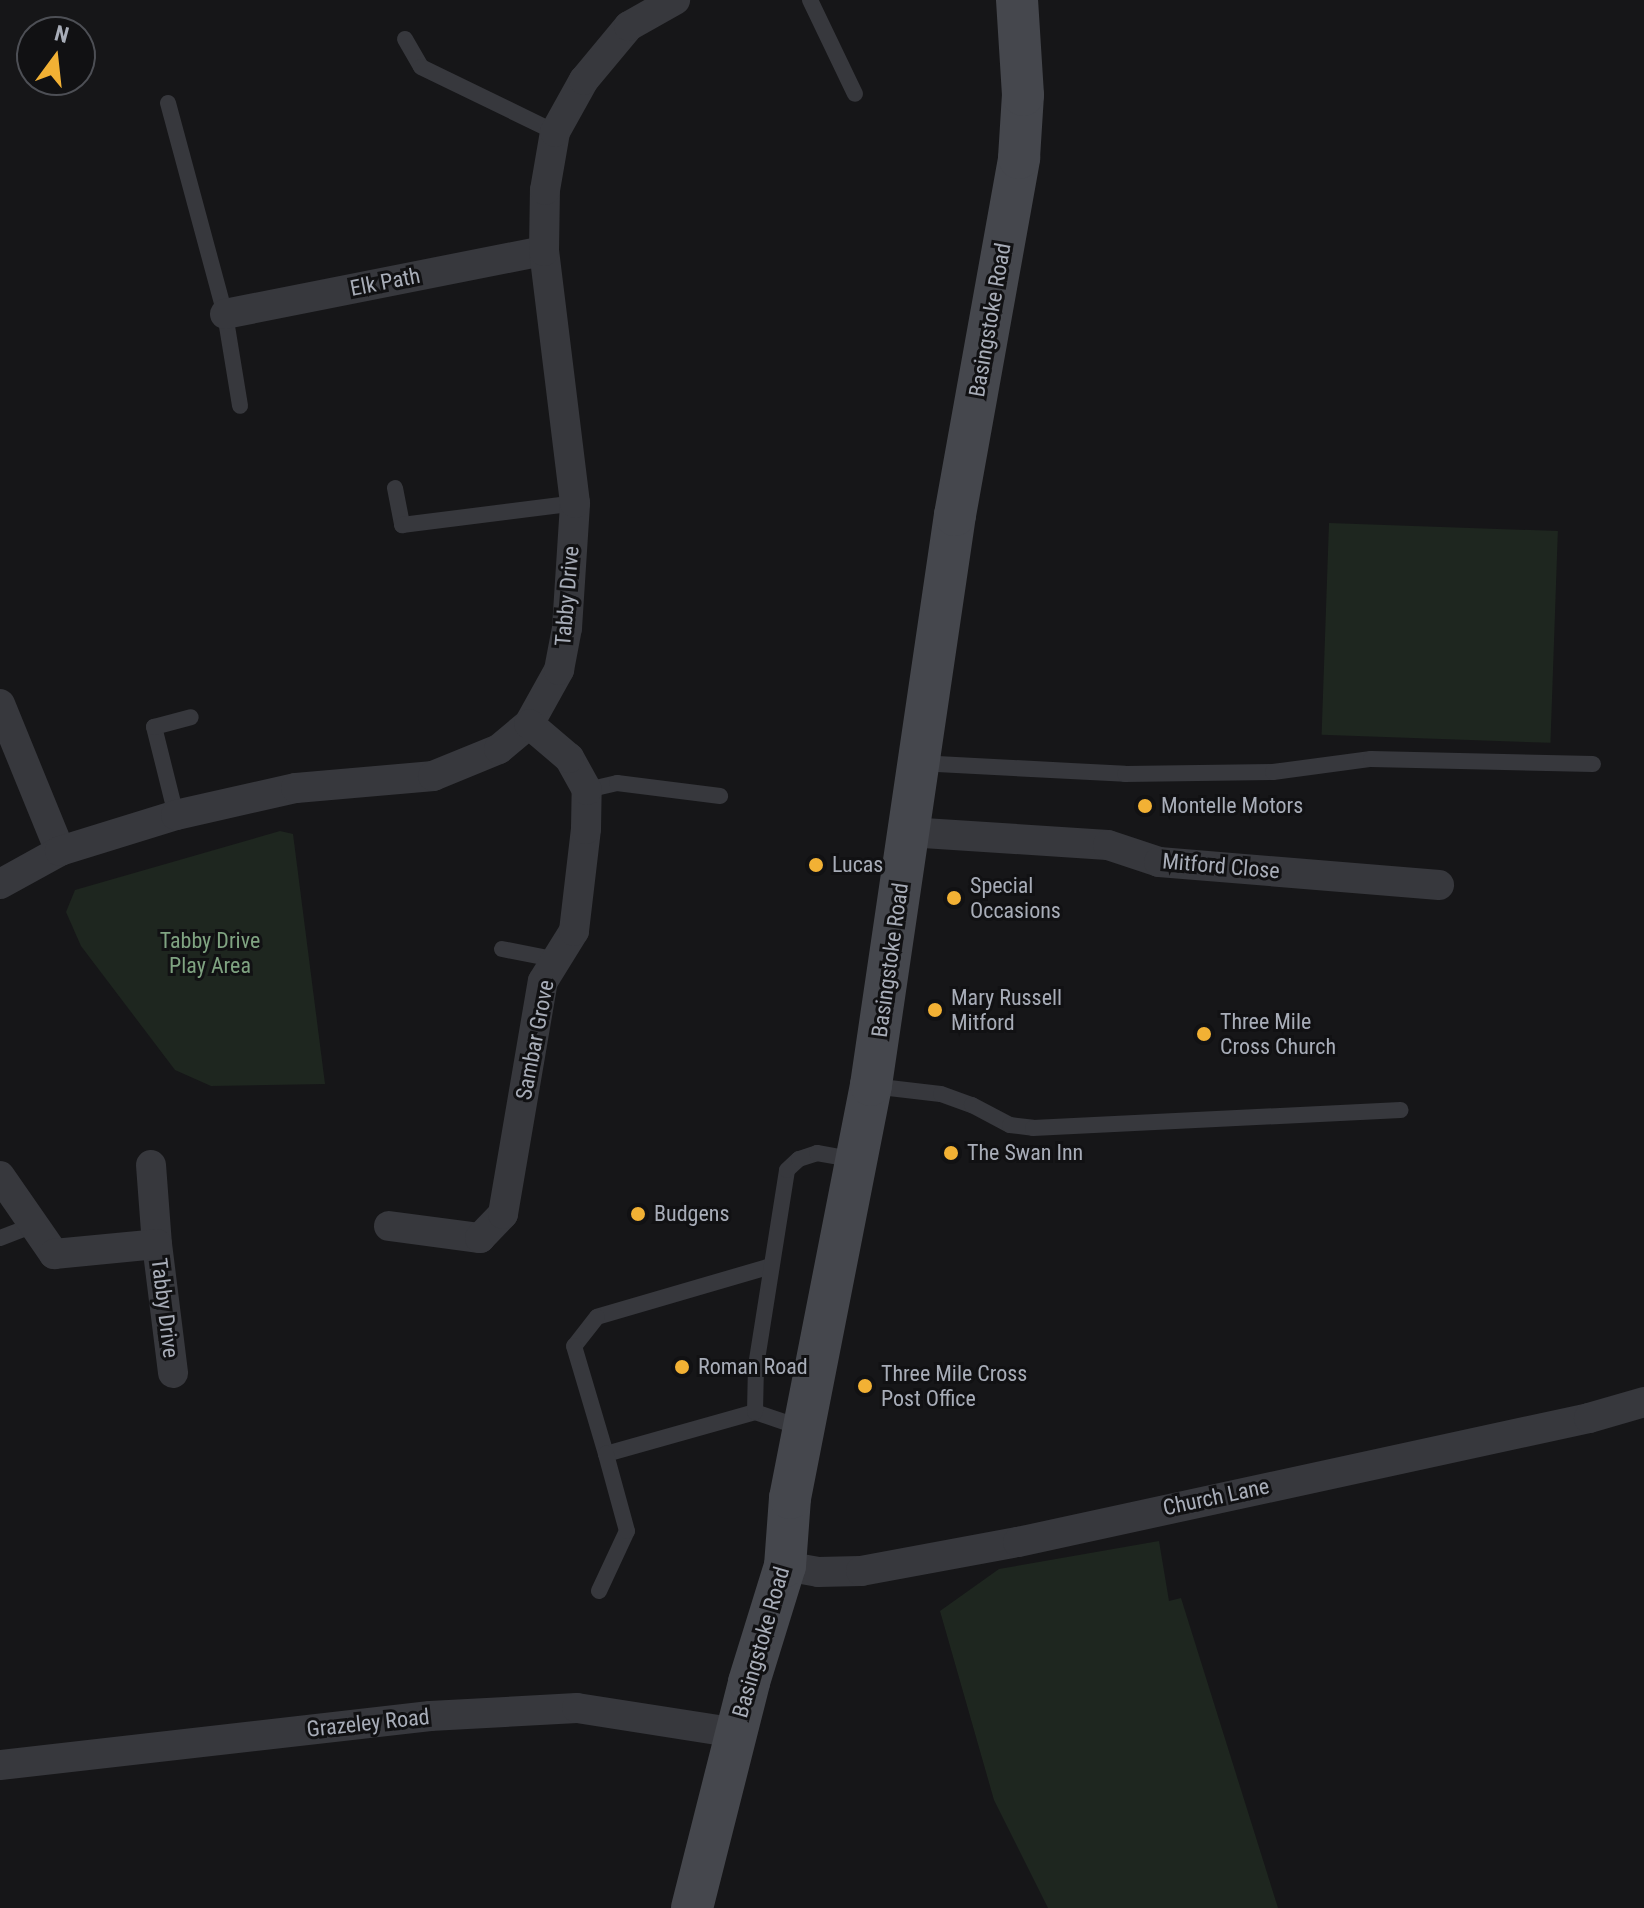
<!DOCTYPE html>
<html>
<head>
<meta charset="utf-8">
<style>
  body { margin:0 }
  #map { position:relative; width:1644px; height:1908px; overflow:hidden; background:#161618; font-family:"Roboto Condensed",sans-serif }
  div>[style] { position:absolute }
  .green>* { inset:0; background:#1e261f; transform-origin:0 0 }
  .lane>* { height:16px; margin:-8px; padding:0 8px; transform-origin:8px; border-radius:8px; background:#37383d }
  .street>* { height:30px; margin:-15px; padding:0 15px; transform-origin:15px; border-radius:15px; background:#37383d }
  .secondary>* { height:42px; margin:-21px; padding:0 21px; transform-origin:21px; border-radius:21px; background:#45474d }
  .dots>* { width:22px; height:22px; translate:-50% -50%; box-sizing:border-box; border:4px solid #111113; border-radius:50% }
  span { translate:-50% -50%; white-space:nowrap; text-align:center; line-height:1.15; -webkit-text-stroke:6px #111113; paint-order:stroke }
  .street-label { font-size:22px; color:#a8adb8 }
  .poi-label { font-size:22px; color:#a8adb8 }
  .left { translate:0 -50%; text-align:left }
  .park-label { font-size:22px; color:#7fa381 }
  .north { position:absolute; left:16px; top:16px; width:80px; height:80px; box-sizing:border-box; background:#111113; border:2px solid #4d4f55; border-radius:50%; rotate:15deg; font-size:22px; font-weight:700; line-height:32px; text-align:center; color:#a8adb8 }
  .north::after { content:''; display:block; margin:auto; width:28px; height:36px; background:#f2b134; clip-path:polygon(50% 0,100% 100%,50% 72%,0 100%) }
</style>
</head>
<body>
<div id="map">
  <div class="green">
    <div style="left:1329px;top:523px;width:229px;height:212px;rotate:2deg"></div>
    <div style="clip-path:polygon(280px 831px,293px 834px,325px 1084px,211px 1086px,175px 1070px,81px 946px,66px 912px,75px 890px)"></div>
    <div style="clip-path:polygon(1159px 1541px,1169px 1601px,1181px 1598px,1278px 1908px,1048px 1908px,994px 1800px,940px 1611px,999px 1569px)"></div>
  </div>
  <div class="lane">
    <div style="left:810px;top:0;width:104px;rotate:64.4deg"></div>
    <div style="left:405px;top:39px;width:32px;rotate:60deg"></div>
    <div style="left:421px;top:67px;width:149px;rotate:25.9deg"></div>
    <div style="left:168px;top:103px;width:219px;rotate:74.9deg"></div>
    <div style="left:225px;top:314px;width:93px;rotate:80.7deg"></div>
    <div style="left:395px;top:488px;width:38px;rotate:79deg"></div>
    <div style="left:402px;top:525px;width:174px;rotate:-7.2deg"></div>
    <div style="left:918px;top:763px;width:207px;rotate:3deg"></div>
    <div style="left:1125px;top:774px;width:148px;rotate:-0.8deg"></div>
    <div style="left:1273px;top:772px;width:99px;rotate:-7.6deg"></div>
    <div style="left:1371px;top:759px;width:222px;rotate:1.3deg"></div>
    <div style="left:587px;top:790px;width:31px;rotate:-13deg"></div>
    <div style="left:617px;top:783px;width:104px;rotate:7.2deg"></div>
    <div style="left:176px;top:815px;width:91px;rotate:-104deg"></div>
    <div style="left:154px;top:727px;width:38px;rotate:-15deg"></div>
    <div style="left:502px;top:949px;width:52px;rotate:11.1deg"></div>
    <div style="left:872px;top:1086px;width:69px;rotate:6.6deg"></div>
    <div style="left:941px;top:1094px;width:33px;rotate:20deg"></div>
    <div style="left:972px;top:1105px;width:43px;rotate:27.8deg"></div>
    <div style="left:1010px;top:1125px;width:23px;rotate:7deg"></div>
    <div style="left:1033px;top:1128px;width:368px;rotate:-2.8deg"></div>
    <div style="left:0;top:1238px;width:36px;rotate:-21deg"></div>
    <div style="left:771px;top:1266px;width:181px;rotate:163.7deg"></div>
    <div style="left:597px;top:1317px;width:37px;rotate:128deg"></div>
    <div style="left:574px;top:1346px;width:113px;rotate:73.5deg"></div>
    <div style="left:606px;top:1454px;width:155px;rotate:-15.7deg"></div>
    <div style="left:755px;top:1412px;width:50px;rotate:18.8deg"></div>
    <div style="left:755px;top:1412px;width:46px;rotate:-88.8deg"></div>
    <div style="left:756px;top:1366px;width:198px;rotate:-81deg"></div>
    <div style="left:787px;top:1170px;width:16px;rotate:-43deg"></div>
    <div style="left:799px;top:1159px;width:19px;rotate:-18deg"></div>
    <div style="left:817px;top:1153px;width:39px;rotate:10deg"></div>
    <div style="left:599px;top:1591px;width:66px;rotate:-65deg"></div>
    <div style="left:627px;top:1531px;width:80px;rotate:-105.3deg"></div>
  </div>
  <div class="street">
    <div style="left:225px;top:314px;width:325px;rotate:-11.2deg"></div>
    <div style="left:0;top:704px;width:159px;rotate:67.8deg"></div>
    <div style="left:908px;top:832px;width:200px;rotate:3.7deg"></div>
    <div style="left:1108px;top:845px;width:54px;rotate:18.4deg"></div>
    <div style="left:1159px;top:862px;width:281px;rotate:4.7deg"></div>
    <div style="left:0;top:884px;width:68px;rotate:-28.8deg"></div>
    <div style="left:60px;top:851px;width:121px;rotate:-17.2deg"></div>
    <div style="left:176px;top:815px;width:123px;rotate:-12.7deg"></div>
    <div style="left:296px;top:788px;width:138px;rotate:-5deg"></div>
    <div style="left:433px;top:776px;width:71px;rotate:-22.2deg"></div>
    <div style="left:499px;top:749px;width:39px;rotate:-40deg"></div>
    <div style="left:529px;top:724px;width:62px;rotate:-60.9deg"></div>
    <div style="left:559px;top:670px;width:43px;rotate:-79.2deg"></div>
    <div style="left:567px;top:628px;width:125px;rotate:-86.3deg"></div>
    <div style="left:575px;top:503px;width:254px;rotate:-97deg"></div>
    <div style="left:544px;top:251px;width:61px;rotate:-89.1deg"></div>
    <div style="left:545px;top:190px;width:59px;rotate:-80.2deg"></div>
    <div style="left:555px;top:132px;width:60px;rotate:-60.9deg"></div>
    <div style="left:584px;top:80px;width:70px;rotate:-50.2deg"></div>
    <div style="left:629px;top:26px;width:53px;rotate:-29.5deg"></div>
    <div style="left:151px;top:1165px;width:79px;rotate:85.7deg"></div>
    <div style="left:157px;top:1244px;width:130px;rotate:82.9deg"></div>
    <div style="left:0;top:1176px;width:95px;rotate:55.3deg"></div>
    <div style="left:54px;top:1254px;width:103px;rotate:-5.5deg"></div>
    <div style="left:389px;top:1226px;width:92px;rotate:7.5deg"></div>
    <div style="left:480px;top:1238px;width:33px;rotate:-46deg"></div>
    <div style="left:503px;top:1214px;width:236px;rotate:-80.3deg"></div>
    <div style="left:543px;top:981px;width:59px;rotate:-58.2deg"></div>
    <div style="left:574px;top:931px;width:103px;rotate:-83.3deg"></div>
    <div style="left:586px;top:829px;width:39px;rotate:-89deg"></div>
    <div style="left:587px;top:790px;width:37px;rotate:-119deg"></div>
    <div style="left:569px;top:758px;width:52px;rotate:-139.6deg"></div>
    <div style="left:785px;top:1566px;width:34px;rotate:10deg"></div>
    <div style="left:818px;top:1572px;width:43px;rotate:-1.3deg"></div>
    <div style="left:861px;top:1571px;width:160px;rotate:-10.5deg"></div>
    <div style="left:1018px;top:1542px;width:584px;rotate:-12.25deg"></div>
    <div style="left:1589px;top:1418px;width:57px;rotate:-16.2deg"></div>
    <div style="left:0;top:1765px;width:433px;rotate:-6.5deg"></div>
    <div style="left:430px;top:1716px;width:147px;rotate:-3.1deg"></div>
    <div style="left:577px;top:1708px;width:161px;rotate:8.9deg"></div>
  </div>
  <div class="secondary">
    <div style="left:692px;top:1908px;width:233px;rotate:-75.8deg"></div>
    <div style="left:749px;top:1682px;width:121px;rotate:-72.8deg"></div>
    <div style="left:785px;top:1566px;width:68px;rotate:-85.8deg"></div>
    <div style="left:790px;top:1498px;width:421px;rotate:-78.9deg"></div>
    <div style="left:871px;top:1085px;width:576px;rotate:-81.62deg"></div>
    <div style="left:955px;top:515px;width:363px;rotate:-79.8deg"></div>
    <div style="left:1019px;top:158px;width:63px;rotate:-86.4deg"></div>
    <div style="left:1023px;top:95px;width:95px;rotate:-93.6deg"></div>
  </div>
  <div class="dots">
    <div style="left:1145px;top:806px;background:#f2b134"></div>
    <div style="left:816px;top:865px;background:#f2b134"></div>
    <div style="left:954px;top:898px;background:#f2b134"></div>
    <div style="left:935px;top:1010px;background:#f2b134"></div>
    <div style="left:1204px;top:1034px;background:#f2b134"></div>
    <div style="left:951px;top:1153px;background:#f2b134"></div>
    <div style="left:638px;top:1214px;background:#f2b134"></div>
    <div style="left:682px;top:1367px;background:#f2b134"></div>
    <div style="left:865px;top:1386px;background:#f2b134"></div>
  </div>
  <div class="street-label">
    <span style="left:385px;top:282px;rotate:-11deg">Elk Path</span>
    <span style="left:990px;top:320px;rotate:-80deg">Basingstoke Road</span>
    <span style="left:567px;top:596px;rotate:-85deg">Tabby Drive</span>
    <span style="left:1221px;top:866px;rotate:5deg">Mitford Close</span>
    <span style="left:890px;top:960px;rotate:-82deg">Basingstoke Road</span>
    <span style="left:535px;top:1040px;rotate:-79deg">Sambar Grove</span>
    <span style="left:165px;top:1308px;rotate:83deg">Tabby Drive</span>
    <span style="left:1216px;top:1497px;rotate:-12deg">Church Lane</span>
    <span style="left:761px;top:1642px;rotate:-74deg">Basingstoke Road</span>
    <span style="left:368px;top:1723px;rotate:-6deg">Grazeley Road</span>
  </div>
  <div class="poi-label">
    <span class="left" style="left:1161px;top:806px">Montelle Motors</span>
    <span class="left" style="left:832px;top:865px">Lucas</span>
    <span class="left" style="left:970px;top:898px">Special<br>Occasions</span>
    <span class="left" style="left:951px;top:1010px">Mary Russell<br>Mitford</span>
    <span class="left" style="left:1220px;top:1034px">Three Mile<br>Cross Church</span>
    <span class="left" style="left:967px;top:1153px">The Swan Inn</span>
    <span class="left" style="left:654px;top:1214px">Budgens</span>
    <span class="left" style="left:698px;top:1367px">Roman Road</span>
    <span class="left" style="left:881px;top:1386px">Three Mile Cross<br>Post Office</span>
  </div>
  <div class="park-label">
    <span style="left:210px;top:953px">Tabby Drive<br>Play Area</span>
  </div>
  <div class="north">N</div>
</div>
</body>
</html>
